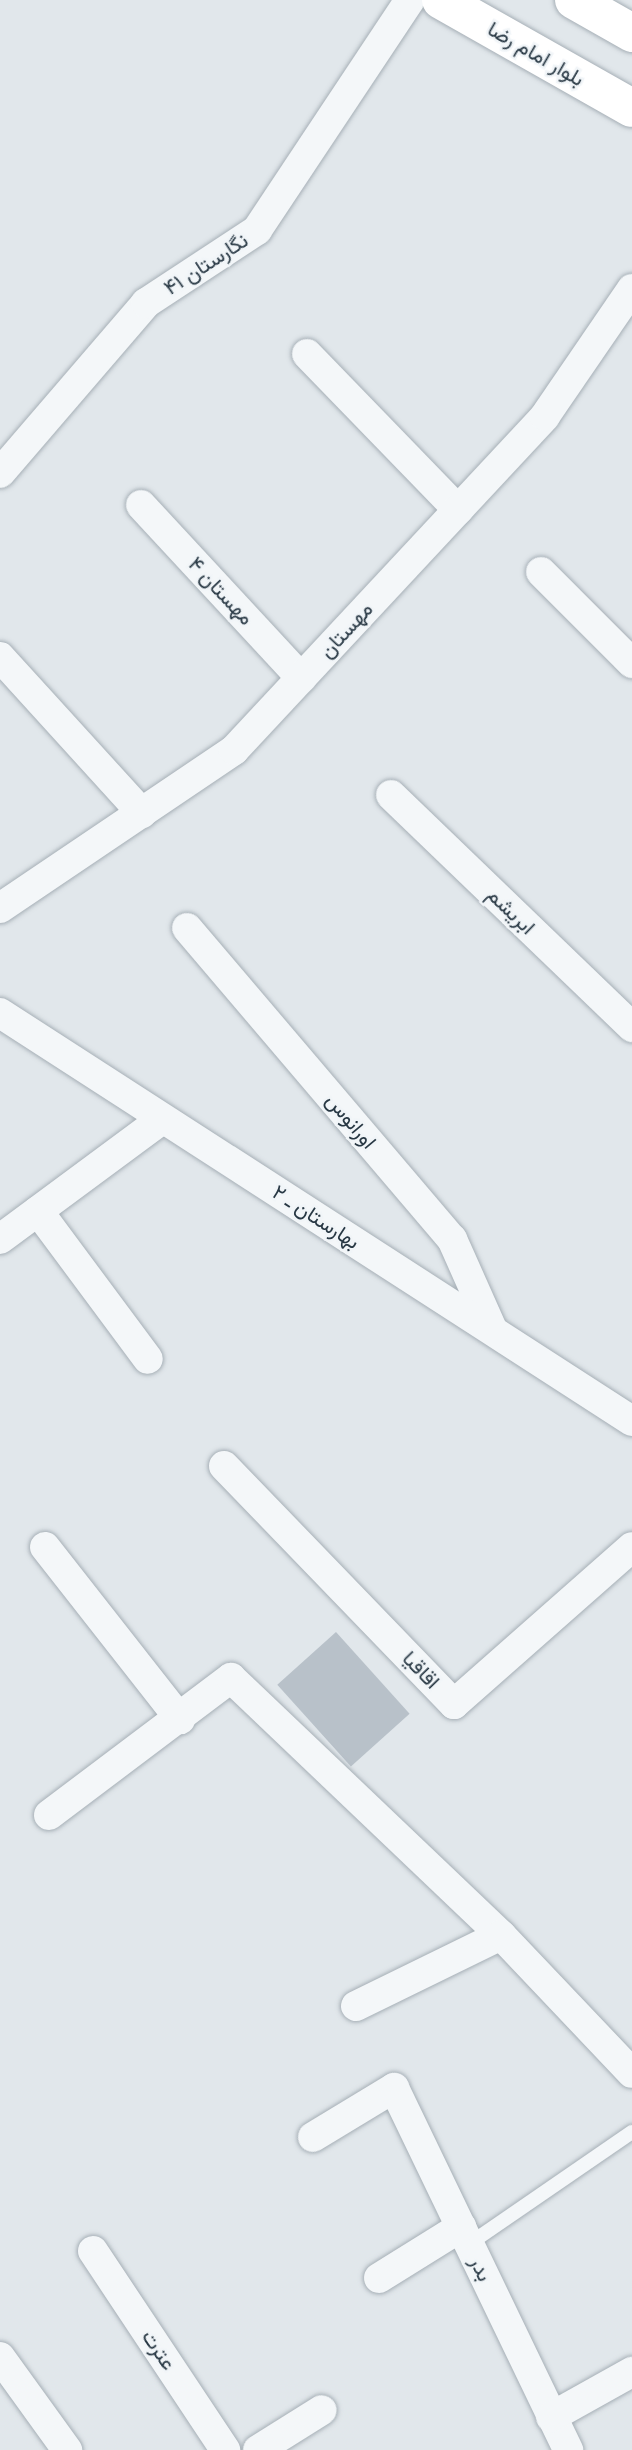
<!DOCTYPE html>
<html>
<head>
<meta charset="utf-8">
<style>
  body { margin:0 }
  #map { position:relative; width:632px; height:2450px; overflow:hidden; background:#e1e7eb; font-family:Figtree,Vazirmatn,sans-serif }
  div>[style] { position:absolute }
  .building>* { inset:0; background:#b8c1c9; transform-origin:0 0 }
  .roads { filter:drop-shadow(0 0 2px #a6afb6) drop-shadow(0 0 2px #a6afb6) }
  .lane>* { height:14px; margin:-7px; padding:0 7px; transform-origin:7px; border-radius:7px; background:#f4f7f9 }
  .street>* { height:30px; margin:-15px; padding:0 15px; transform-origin:15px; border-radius:15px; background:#f4f7f9 }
  .primary>* { height:38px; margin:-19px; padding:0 19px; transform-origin:19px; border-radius:19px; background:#fff }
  span { translate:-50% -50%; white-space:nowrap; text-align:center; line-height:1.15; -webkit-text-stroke:5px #f1f5f8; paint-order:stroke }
  .street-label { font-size:21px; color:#283844 }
</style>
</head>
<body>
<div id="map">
  <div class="building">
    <div style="left:336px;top:1632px;width:110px;height:79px;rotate:48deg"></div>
  </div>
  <div class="roads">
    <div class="lane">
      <div style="left:469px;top:2244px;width:198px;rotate:-34.5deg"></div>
    </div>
    <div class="street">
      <div style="left:307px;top:354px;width:217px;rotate:45.9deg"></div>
      <div style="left:0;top:473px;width:224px;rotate:-49.3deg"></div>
      <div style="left:146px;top:303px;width:133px;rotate:-33.3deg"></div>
      <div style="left:257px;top:230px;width:276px;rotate:-56.4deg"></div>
      <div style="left:141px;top:505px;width:236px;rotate:47.2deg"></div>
      <div style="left:541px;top:572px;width:129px;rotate:45deg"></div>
      <div style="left:0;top:657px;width:211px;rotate:47.7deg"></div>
      <div style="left:391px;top:795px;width:335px;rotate:43.9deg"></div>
      <div style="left:0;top:908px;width:282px;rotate:-34deg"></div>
      <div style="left:234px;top:750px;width:456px;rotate:-47deg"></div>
      <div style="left:545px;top:416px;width:154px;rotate:-55.6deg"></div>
      <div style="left:187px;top:928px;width:409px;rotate:49.6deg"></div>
      <div style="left:452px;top:1239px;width:98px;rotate:66deg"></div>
      <div style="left:0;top:1013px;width:752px;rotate:32.85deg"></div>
      <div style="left:38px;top:1211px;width:184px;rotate:53.4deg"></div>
      <div style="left:0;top:1239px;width:202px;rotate:-36.5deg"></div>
      <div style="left:224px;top:1466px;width:331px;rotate:46deg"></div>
      <div style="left:454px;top:1704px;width:237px;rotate:-41.4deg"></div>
      <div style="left:45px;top:1547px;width:219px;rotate:51.9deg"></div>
      <div style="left:49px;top:1815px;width:228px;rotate:-37deg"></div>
      <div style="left:231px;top:1678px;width:373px;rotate:43.6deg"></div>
      <div style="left:501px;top:1935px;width:190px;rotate:46.5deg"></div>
      <div style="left:356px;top:2006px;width:161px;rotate:-26.1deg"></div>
      <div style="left:313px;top:2137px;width:95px;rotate:-31.2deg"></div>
      <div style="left:394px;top:2088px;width:402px;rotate:64.3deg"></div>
      <div style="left:93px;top:2251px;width:239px;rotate:56.4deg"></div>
      <div style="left:379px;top:2278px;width:97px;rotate:-31.9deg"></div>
      <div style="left:0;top:2357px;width:115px;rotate:54.2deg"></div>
      <div style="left:551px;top:2417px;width:93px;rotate:-29.1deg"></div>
      <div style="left:258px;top:2450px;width:75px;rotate:-32deg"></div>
    </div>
    <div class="primary">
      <div style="left:441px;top:0;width:219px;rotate:29.5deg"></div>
      <div style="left:574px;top:0;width:67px;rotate:29.6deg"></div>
    </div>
  </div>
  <div class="street-label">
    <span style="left:536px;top:54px;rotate:30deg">بلوار امام رضا</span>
    <span style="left:206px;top:264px;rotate:-33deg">نگارستان ۴۱</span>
    <span style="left:221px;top:591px;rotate:47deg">مهستان ۴</span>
    <span style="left:346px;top:630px;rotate:-47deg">مهستان</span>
    <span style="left:511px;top:911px;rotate:44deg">ابریشم</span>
    <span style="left:351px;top:1121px;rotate:50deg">اورانوس</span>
    <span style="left:316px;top:1217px;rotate:33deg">بهارستان ـ ۲</span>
    <span style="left:421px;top:1670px;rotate:46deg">اقاقیا</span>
    <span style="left:481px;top:2269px;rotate:65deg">بدر</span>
    <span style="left:159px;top:2350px;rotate:56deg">عترت</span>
  </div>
</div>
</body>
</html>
